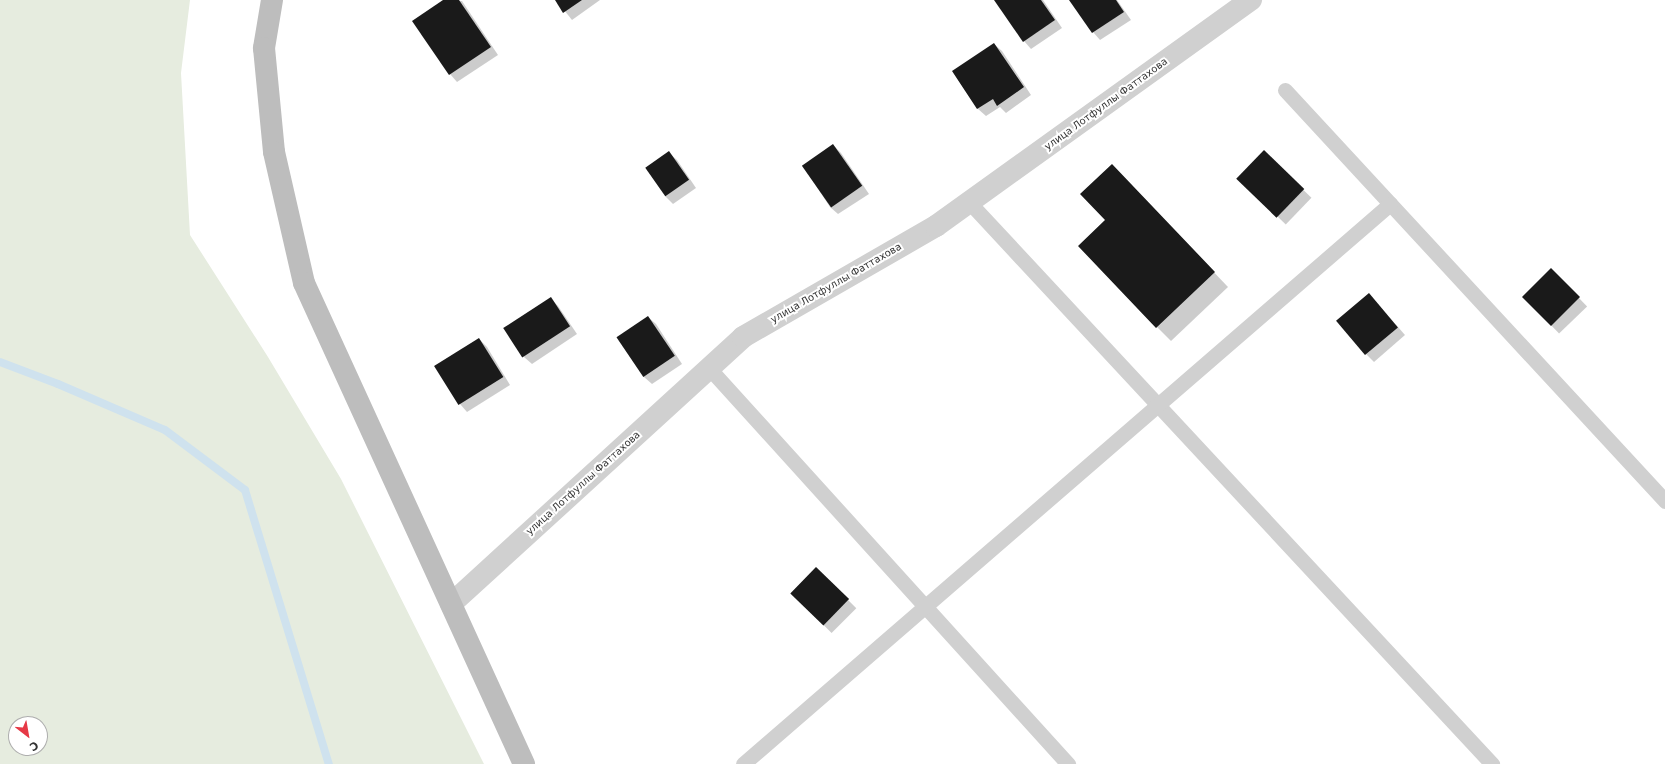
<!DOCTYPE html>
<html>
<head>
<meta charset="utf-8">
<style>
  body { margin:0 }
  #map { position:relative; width:1665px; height:764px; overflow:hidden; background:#fff; font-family:"DejaVu Sans",sans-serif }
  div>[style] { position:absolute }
  .green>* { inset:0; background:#e6ecdf }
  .shadow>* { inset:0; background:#0003; transform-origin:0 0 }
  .stream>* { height:8px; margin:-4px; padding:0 4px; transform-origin:4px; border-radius:4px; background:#cfe2ee }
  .building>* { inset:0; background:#1a1a1a; transform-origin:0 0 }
  .lane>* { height:15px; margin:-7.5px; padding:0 7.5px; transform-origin:7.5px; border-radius:7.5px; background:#d0d0d0 }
  .street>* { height:22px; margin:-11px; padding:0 11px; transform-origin:11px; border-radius:11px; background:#d0d0d0 }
  .secondary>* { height:22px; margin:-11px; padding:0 11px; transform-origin:11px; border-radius:11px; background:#bdbdbd }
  span { translate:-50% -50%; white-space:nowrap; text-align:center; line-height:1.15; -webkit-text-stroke:4px #fff; paint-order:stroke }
  .street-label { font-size:10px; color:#333 }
  .north { position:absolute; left:8px; top:716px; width:40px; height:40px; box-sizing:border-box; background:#fff; border:1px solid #adadad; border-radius:50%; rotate:149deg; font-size:11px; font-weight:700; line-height:16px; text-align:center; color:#333 }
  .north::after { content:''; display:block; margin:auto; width:14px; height:18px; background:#e63946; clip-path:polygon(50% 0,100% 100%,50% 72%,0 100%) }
</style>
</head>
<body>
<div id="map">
  <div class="green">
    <div style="clip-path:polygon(evenodd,0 0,190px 0,181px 73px,190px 235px,268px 357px,341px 479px,484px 764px,0 764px,0 0,16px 724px,40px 724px,40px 748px,16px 748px,16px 724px)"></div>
  </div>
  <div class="shadow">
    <div style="clip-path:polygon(445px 0,462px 1px,498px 55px,457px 82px,450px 74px)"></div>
    <div style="clip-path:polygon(556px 0,600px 0,572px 20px)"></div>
    <div style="clip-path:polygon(996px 0,1043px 0,1062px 28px,1031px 49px,1024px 41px)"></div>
    <div style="clip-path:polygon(1071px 0,1117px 0,1131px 20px,1100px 40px,1093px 32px)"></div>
    <div style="clip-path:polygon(994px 44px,1002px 51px,1031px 95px,1006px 113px,1000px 107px,986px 116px,978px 109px,953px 72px)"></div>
    <div style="clip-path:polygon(833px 145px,841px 153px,869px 194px,838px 214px,830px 207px,803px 166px)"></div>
    <div style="left:1264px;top:152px;width:66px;height:37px;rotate:44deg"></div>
    <div style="clip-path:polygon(669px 153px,677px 160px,696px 188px,673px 204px,665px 196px,646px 168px)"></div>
    <div style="clip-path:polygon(1126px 180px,1228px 287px,1171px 341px,1157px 327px,1107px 220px)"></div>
    <div style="left:1551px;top:269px;width:52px;height:39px;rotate:46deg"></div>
    <div style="clip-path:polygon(1369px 294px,1405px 335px,1374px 362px,1366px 354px)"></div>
    <div style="clip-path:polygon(550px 298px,558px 306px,577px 334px,532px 364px,524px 357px)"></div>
    <div style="clip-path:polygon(648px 317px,656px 324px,682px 364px,652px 384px,644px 377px,617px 338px)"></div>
    <div style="clip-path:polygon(479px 339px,487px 347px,510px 385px,467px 412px,460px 404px)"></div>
    <div style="left:816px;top:568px;width:57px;height:35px;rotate:45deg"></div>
  </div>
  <div class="stream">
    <div style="left:0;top:362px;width:62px;rotate:20.8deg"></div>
    <div style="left:58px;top:384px;width:116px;rotate:23.3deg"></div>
    <div style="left:165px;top:430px;width:100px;rotate:36.9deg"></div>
    <div style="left:245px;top:490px;width:287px;rotate:73deg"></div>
  </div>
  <div class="building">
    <div style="clip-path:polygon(443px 0,459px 0,491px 47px,449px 75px,412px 21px)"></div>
    <div style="clip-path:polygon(555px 0,582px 0,563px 13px)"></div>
    <div style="clip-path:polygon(994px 0,1041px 0,1055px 20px,1023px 42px)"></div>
    <div style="clip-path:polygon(1069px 0,1116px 0,1124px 12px,1092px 33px)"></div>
    <div style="clip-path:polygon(994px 43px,1024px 87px,997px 106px,993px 99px,977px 109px,952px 71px)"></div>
    <div style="left:833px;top:144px;width:51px;height:38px;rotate:55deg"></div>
    <div style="left:1264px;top:150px;width:56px;height:40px;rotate:44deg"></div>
    <div style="left:669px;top:151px;width:35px;height:29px;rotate:55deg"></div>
    <div style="clip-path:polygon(1112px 164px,1215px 272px,1156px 328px,1078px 246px,1105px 220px,1080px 194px)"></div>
    <div style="left:1551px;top:268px;width:41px;height:41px;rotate:45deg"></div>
    <div style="left:1369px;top:293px;width:45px;height:43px;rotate:50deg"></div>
    <div style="left:551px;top:297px;width:35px;height:57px;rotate:57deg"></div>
    <div style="left:648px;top:316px;width:48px;height:38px;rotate:56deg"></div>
    <div style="left:479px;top:338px;width:46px;height:53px;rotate:58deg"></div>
    <div style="left:816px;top:567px;width:46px;height:37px;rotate:44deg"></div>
  </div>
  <div class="lane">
    <div style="left:1285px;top:90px;width:560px;rotate:47.24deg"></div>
    <div style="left:969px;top:202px;width:768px;rotate:47.06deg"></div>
    <div style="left:709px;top:368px;width:535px;rotate:47.81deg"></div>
    <div style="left:743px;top:764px;width:856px;rotate:-40.88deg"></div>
  </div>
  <div class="street">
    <div style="left:451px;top:604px;width:396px;rotate:-42.4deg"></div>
    <div style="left:743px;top:337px;width:223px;rotate:-29.9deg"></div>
    <div style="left:936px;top:226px;width:388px;rotate:-35.7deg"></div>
  </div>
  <div class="secondary">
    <div style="left:272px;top:0;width:49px;rotate:99.5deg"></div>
    <div style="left:264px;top:48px;width:104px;rotate:84.5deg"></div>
    <div style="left:274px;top:152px;width:134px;rotate:77.1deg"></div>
    <div style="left:304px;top:283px;width:529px;rotate:65.42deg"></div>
  </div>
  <div class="street-label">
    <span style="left:1106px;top:104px;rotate:-36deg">улица Лотфуллы Фаттахова</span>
    <span style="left:836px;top:283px;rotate:-30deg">улица Лотфуллы Фаттахова</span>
    <span style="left:583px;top:483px;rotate:-42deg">улица Лотфуллы Фаттахова</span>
  </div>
  <div class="north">С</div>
</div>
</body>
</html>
